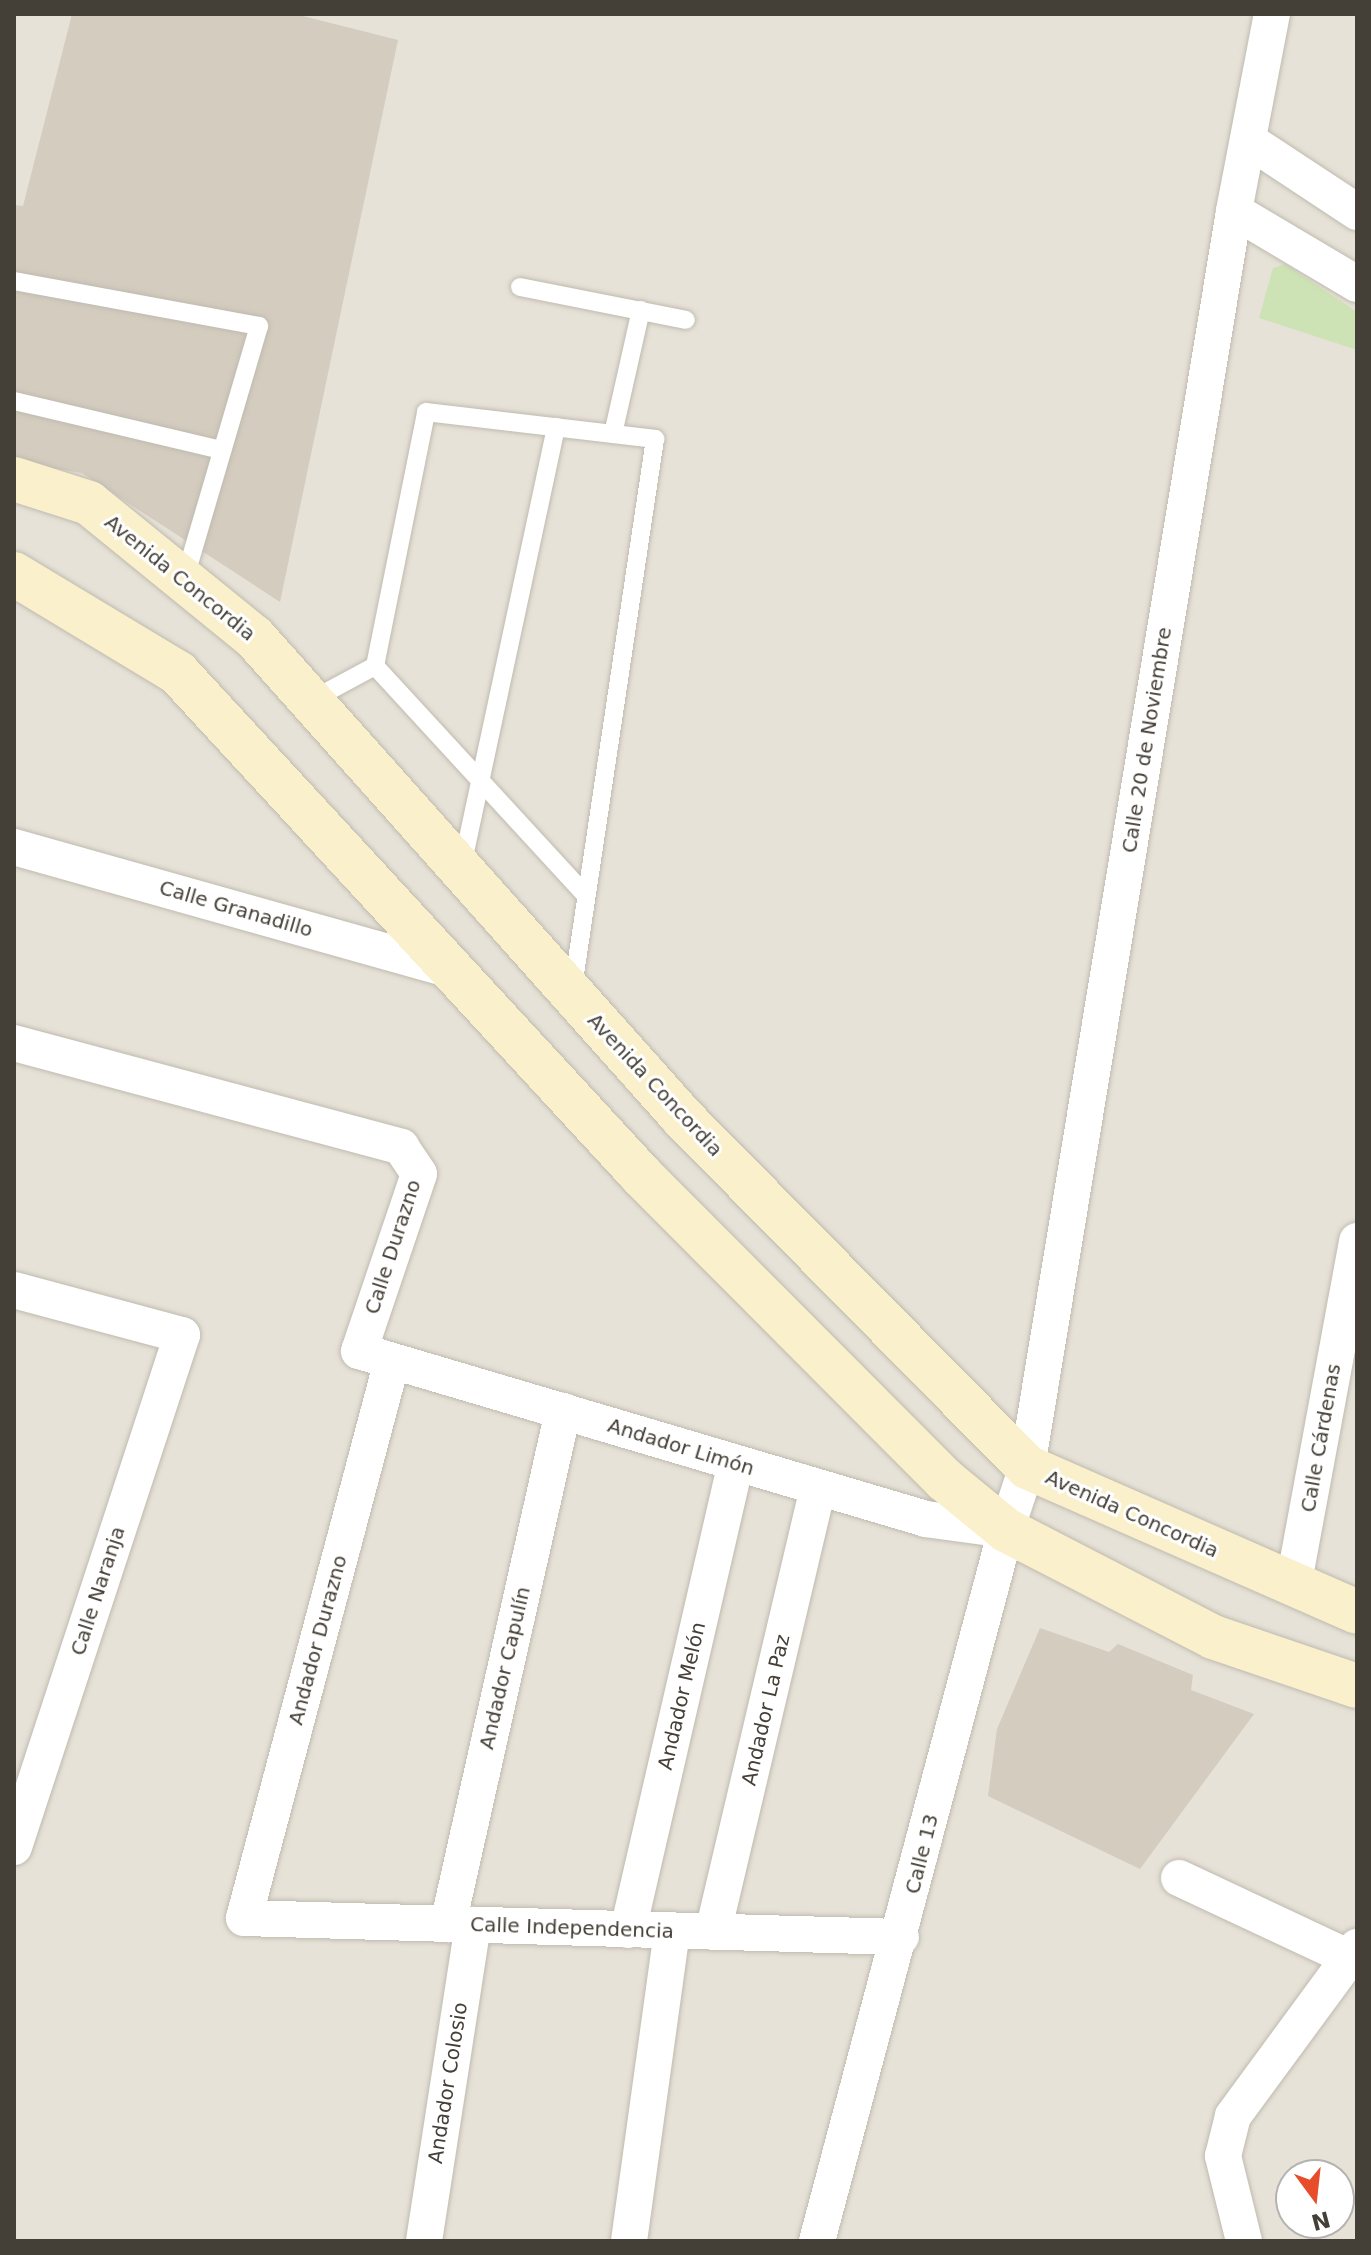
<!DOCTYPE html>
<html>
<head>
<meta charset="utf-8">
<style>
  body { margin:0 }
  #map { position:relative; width:1371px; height:2255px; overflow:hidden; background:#f3f0e8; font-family:"DejaVu Sans",sans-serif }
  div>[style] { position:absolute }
  .residential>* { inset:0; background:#e6e2d7 }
  .green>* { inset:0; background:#cde3b5 }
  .building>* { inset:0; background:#d3ccbf }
  .roads { filter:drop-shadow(0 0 2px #c0baaf) drop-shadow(0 0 2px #c0baaf) }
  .lane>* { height:18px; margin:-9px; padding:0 9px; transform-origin:9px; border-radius:9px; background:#fff }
  .street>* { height:36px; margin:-18px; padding:0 18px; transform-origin:18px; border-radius:18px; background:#fff }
  .secondary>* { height:44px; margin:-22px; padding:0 22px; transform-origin:22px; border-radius:22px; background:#faf0cb }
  span { translate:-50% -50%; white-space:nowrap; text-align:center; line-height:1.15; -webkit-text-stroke:6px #fff; paint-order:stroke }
  .street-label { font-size:20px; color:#454037 }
  .frame { position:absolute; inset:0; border:16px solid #454037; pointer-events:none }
  .north { position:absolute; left:1275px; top:2159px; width:80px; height:80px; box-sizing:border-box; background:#fff; border:2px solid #b5b3af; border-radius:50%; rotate:165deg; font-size:22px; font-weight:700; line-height:32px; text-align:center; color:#454037 }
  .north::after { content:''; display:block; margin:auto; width:28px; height:36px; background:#e74c2b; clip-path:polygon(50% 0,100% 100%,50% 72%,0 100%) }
</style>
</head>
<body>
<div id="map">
  <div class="residential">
    <div style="clip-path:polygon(evenodd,14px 14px,1357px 14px,1357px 2241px,14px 2241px,14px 14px,1291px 2175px,1339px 2175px,1339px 2223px,1291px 2223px,1291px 2175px)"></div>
  </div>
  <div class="green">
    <div style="clip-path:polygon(1285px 264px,1357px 312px,1357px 350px,1259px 318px,1273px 268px)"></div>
  </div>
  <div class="building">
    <div style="clip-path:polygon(72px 14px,295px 14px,398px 40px,280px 602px,82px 473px,14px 462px,14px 205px,23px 206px)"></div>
    <div style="clip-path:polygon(1040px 1628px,1109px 1652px,1118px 1644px,1193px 1675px,1191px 1690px,1254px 1714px,1140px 1869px,988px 1796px,997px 1729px)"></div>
  </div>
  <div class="roads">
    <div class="lane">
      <div style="left:14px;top:281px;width:249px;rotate:10.4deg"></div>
      <div style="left:259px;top:326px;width:263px;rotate:106.4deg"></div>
      <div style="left:520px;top:287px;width:169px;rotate:11.2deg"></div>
      <div style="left:14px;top:401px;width:214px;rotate:13.3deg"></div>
      <div style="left:613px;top:434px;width:127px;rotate:-77.3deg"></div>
      <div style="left:375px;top:666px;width:310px;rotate:47.4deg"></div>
      <div style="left:310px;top:701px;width:74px;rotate:-28.3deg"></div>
      <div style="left:375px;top:666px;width:259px;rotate:-78.6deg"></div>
      <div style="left:426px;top:412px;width:231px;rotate:6.7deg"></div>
      <div style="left:655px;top:439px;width:554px;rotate:98.51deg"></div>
      <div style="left:462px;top:866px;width:449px;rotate:-77.9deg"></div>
    </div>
    <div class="street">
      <div style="left:1248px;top:140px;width:131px;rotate:33.4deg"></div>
      <div style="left:1234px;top:211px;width:143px;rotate:30.7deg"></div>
      <div style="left:14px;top:847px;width:459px;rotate:15.7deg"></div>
      <div style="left:14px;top:1043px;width:401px;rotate:15deg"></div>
      <div style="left:401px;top:1147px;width:32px;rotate:56deg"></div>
      <div style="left:419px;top:1174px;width:187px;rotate:108.7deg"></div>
      <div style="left:359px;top:1351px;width:591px;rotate:16.5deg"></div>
      <div style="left:926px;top:1519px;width:81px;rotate:7.8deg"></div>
      <div style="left:14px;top:1290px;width:174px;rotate:15deg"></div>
      <div style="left:182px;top:1335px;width:539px;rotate:108.17deg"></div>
      <div style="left:392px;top:1361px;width:576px;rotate:104.88deg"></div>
      <div style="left:244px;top:1918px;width:657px;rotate:1.66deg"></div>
      <div style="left:1293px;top:1587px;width:352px;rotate:-79.5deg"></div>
      <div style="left:1179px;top:1878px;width:187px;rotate:25.1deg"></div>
      <div style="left:448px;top:1924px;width:526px;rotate:-77.36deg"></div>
      <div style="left:628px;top:1930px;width:479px;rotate:-77deg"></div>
      <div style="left:713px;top:1932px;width:456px;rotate:-76.7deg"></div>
      <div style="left:424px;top:2241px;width:320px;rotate:-81.2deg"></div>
      <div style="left:629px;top:2241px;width:313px;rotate:-82.1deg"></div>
      <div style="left:817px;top:2241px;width:736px;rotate:-75.11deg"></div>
      <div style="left:1006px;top:1530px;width:66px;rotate:-71.6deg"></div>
      <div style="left:1027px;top:1467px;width:1273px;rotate:-80.64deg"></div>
      <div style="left:1234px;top:211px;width:201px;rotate:-79.1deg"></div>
      <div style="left:1244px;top:2241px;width:88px;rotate:-103.9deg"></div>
      <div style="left:1223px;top:2156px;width:41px;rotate:-76deg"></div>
      <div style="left:1233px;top:2116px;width:210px;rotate:-53.7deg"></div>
    </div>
    <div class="secondary">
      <div style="left:14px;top:479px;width:79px;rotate:17.7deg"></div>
      <div style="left:89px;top:503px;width:213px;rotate:39.1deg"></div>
      <div style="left:254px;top:637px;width:645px;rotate:48.27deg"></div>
      <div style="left:683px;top:1118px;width:490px;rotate:45.4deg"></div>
      <div style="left:1027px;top:1467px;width:360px;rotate:23.7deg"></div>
      <div style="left:14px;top:574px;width:192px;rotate:31.1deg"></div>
      <div style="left:178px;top:673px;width:683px;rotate:47.31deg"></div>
      <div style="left:641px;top:1175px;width:431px;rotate:45.1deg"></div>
      <div style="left:945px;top:1480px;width:79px;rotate:39.3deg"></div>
      <div style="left:1006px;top:1530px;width:233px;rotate:27.3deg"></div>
      <div style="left:1213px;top:1637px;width:152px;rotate:18.8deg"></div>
    </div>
  </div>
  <div class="street-label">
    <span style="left:180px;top:578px;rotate:39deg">Avenida Concordia</span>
    <span style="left:1147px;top:740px;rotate:-81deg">Calle 20 de Noviembre</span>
    <span style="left:236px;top:909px;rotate:16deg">Calle Granadillo</span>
    <span style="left:655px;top:1085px;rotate:47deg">Avenida Concordia</span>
    <span style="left:393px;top:1247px;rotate:-72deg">Calle Durazno</span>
    <span style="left:1321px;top:1438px;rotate:-80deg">Calle Cárdenas</span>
    <span style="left:681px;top:1447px;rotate:17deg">Andador Limón</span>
    <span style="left:1132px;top:1514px;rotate:24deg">Avenida Concordia</span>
    <span style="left:98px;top:1591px;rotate:-72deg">Calle Naranja</span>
    <span style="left:318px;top:1640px;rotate:-75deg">Andador Durazno</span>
    <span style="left:505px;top:1668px;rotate:-77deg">Andador Capulín</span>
    <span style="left:682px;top:1696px;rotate:-77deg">Andador Melón</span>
    <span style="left:766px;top:1710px;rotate:-77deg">Andador La Paz</span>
    <span style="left:922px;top:1854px;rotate:-76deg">Calle 13</span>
    <span style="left:572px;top:1928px;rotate:2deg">Calle Independencia</span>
    <span style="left:448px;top:2083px;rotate:-81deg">Andador Colosio</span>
  </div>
  <div class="frame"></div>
  <div class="north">N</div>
</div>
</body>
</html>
